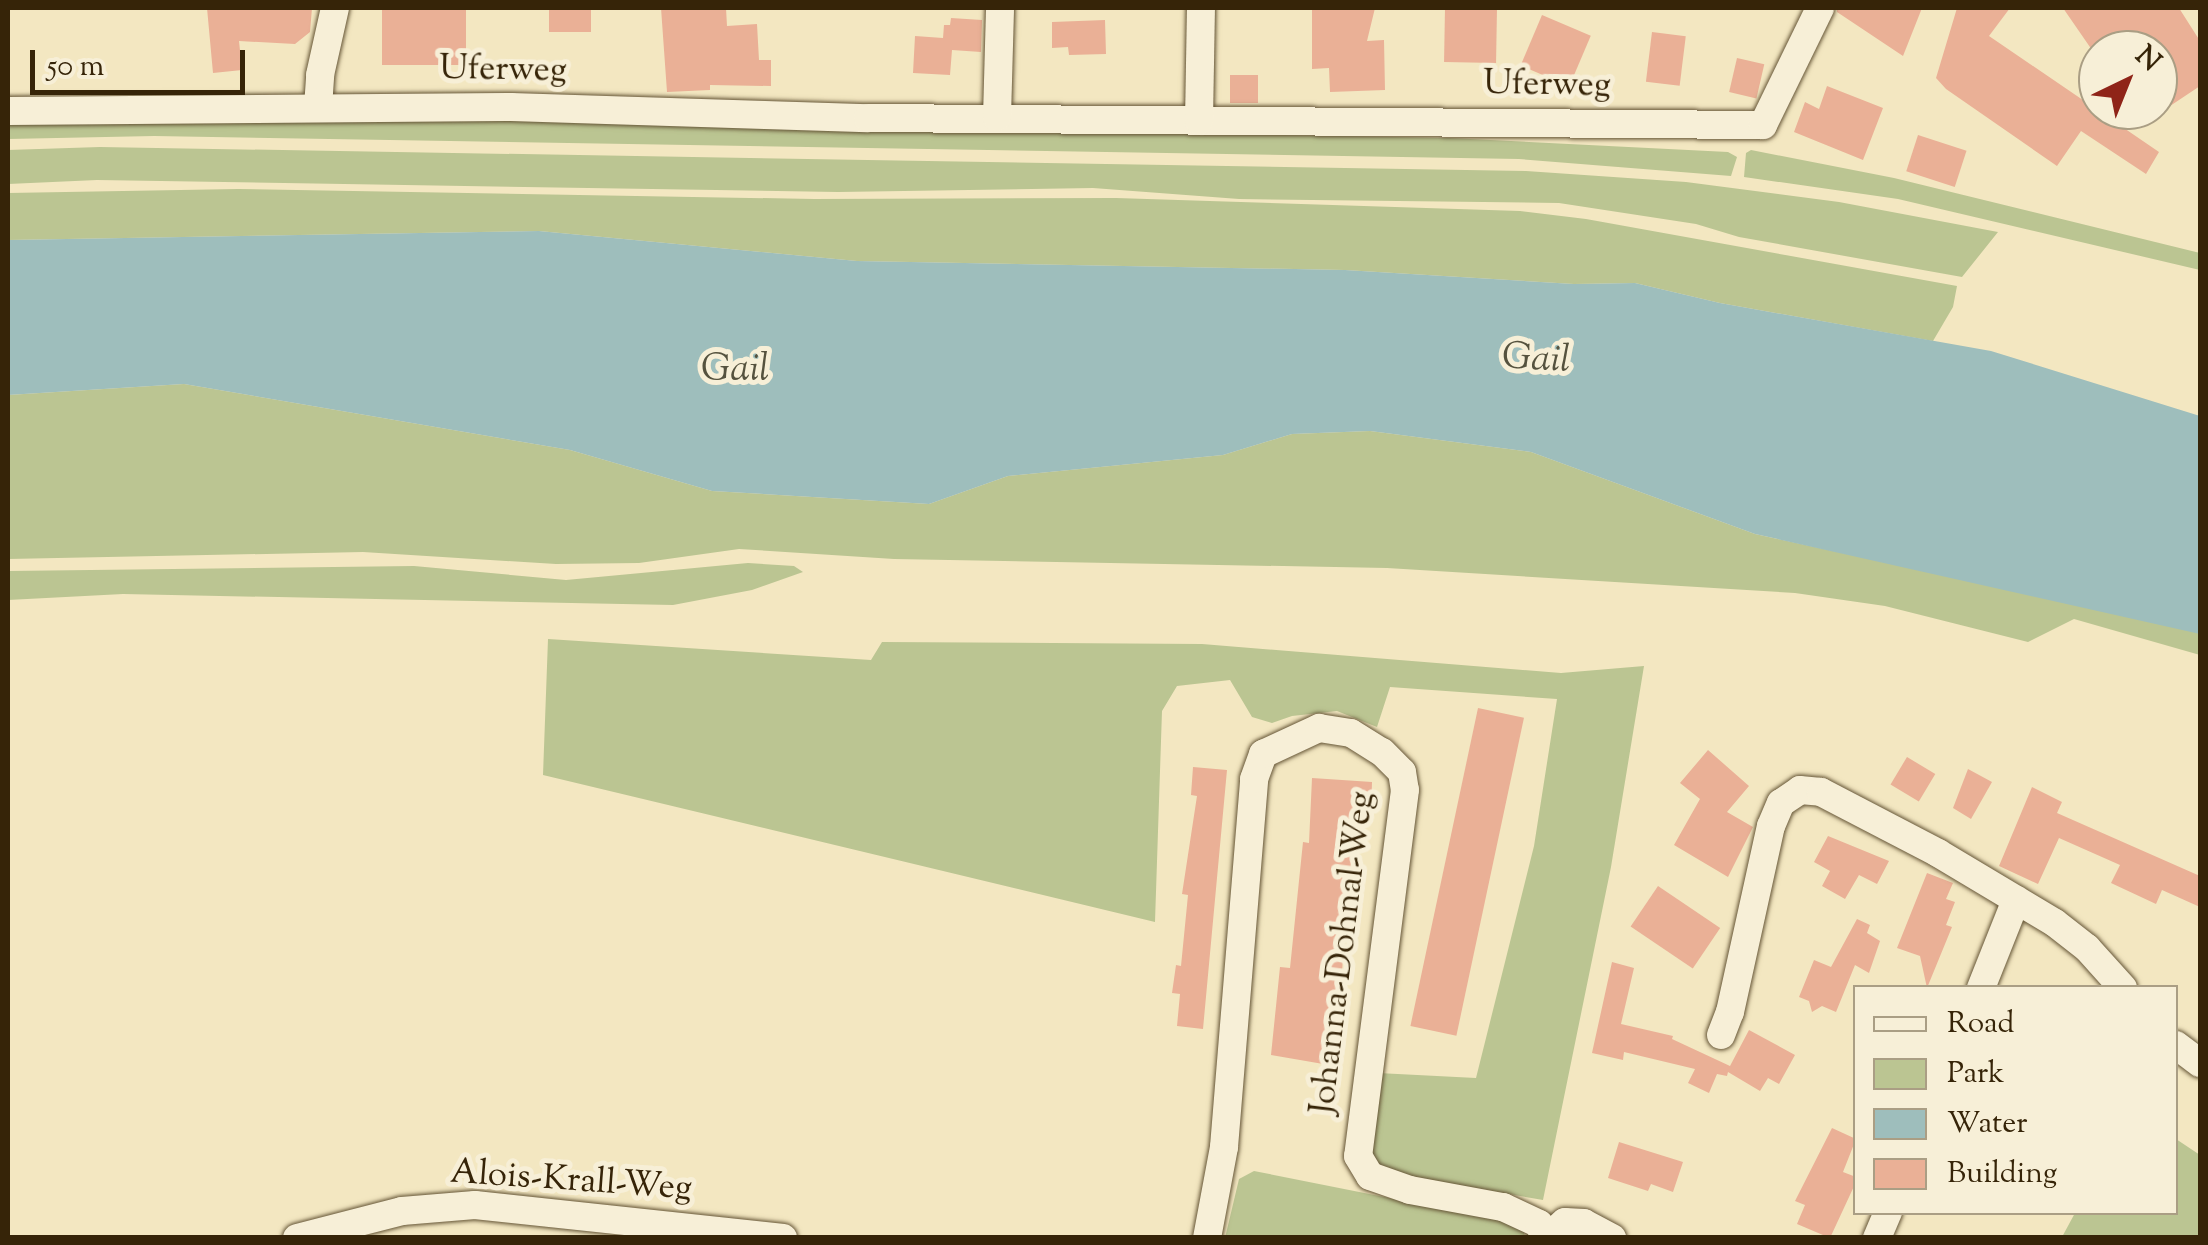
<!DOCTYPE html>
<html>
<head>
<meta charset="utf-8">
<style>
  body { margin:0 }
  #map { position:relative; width:2208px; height:1245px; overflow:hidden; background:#f3e7c1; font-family:"Sorts Mill Goudy",serif }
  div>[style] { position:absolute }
  .green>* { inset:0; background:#bbc592 }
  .water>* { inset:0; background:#9ebebc }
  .building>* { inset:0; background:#eab096; transform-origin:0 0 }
  .roads { filter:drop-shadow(0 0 2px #655536) drop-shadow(0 0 2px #655536) }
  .street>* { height:28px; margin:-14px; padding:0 14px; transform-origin:14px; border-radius:14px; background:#f7efd7 }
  span { translate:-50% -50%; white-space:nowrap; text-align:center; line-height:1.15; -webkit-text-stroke:10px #f7efd7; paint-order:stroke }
  .street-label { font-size:35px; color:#362408 }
  .water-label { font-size:38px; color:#55523e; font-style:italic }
  .frame { position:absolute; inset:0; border:10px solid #362408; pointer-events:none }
  .legend { position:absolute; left:1853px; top:985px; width:325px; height:230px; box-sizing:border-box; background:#f7efd7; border:2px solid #aa9e84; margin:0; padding:12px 18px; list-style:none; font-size:30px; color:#362408 }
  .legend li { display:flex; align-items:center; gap:20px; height:50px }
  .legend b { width:50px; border:2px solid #aa9e84 }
  .north { position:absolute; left:2078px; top:30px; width:100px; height:100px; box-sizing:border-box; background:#f7efd7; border:2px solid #aa9e84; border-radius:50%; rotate:43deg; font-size:28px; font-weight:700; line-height:40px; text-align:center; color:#362408 }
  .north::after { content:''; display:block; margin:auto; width:35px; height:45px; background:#8f2418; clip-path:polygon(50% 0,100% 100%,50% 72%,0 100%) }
  .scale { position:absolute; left:30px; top:50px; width:215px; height:45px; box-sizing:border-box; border:5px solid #362408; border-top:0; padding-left:12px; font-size:30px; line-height:35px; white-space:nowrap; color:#362408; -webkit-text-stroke:8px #f7efd7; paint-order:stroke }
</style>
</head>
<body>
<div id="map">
  <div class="green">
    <div style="clip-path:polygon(314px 117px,1450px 138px,1728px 152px,1737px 157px,1731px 176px,1519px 159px,154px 136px,8px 139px,8px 120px)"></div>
    <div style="clip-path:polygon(100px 147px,1526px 171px,1686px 182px,1839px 202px,1998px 232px,1962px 277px,1739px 237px,1696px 224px,1559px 203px,1239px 199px,1093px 188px,838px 192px,97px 180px,8px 184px,8px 150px)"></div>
    <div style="clip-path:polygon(1751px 150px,1894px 178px,2200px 253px,2200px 270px,1898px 199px,1744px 177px,1746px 153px)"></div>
    <div style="clip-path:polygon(238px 189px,814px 199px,1116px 198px,1520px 211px,1586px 219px,1957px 286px,1953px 307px,1933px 341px,1720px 303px,1635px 283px,1574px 284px,1345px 270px,857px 261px,539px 231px,8px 240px,8px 193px)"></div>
    <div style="clip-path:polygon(184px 384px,570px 450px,712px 491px,929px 504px,1008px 476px,1223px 455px,1292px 434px,1370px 431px,1531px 452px,1755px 534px,2179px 626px,2200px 634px,2200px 655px,2074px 619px,2028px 642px,1885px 606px,1795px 593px,1387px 568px,894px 559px,739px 549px,639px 563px,556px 564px,363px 552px,8px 559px,8px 395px)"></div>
    <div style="clip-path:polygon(748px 563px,794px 566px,803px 572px,752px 590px,673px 605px,123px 594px,8px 600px,8px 571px,414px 566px,566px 580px)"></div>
    <div style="clip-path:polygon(548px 639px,871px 660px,882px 642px,1202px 644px,1561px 673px,1644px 666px,1611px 867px,1543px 1200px,1385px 1172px,1371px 1165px,1378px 1073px,1476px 1078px,1534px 846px,1557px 699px,1390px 687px,1377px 727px,1337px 711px,1292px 716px,1272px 723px,1252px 717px,1230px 680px,1177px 686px,1162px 711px,1155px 922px,543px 775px)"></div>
    <div style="clip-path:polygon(2176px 1139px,2200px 1155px,2200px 1237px,2062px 1237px,2075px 1213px,2176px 1212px)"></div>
    <div style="clip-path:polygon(1254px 1171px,1505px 1221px,1523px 1226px,1525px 1237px,1225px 1238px,1239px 1179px)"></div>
  </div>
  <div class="water">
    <div style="clip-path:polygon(539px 231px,857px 261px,1345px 270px,1574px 284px,1635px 283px,1720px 303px,1991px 351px,2200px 416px,2200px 634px,1755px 534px,1531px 452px,1370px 431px,1292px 434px,1223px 455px,1008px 476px,929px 504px,712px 491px,570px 450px,184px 384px,8px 395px,8px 240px)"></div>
  </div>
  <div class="building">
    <div style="clip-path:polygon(207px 8px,312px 8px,310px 32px,295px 44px,239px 41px,242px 70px,213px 73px)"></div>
    <div style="left:382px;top:8px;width:84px;height:57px"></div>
    <div style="left:549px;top:8px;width:42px;height:24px"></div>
    <div style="clip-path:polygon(661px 8px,726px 8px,727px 26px,757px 24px,759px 60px,771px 60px,771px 86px,710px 85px,710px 90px,667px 92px)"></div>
    <div style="clip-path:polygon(1312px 8px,1375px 8px,1367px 41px,1384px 40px,1385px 90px,1330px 92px,1329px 68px,1312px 69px)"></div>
    <div style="left:1445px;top:8px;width:52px;height:54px;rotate:1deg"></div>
    <div style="clip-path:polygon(1837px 8px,1922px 8px,1903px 56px,1837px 12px)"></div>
    <div style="clip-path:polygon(1957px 8px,2010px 8px,1989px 36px,2159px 152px,2146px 174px,2081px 131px,2057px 166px,1946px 89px,1936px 78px)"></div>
    <div style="clip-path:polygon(2063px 8px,2179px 8px,2200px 41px,2200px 86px,2158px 114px,2158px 50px,2092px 50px)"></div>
    <div style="left:1542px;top:15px;width:53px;height:55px;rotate:23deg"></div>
    <div style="clip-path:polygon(951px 18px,982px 20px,981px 52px,952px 50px,950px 75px,913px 73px,915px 36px,943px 38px,944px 25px,950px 25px)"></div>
    <div style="clip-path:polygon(1105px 20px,1106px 54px,1069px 55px,1068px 47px,1052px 48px,1052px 22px)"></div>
    <div style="left:1652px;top:32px;width:34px;height:50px;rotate:7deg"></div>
    <div style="left:1737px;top:58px;width:28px;height:35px;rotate:13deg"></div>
    <div style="left:1230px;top:75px;width:28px;height:28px"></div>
    <div style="clip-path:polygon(1827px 86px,1883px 108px,1863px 160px,1794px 132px,1805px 102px,1819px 109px)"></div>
    <div style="left:1918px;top:135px;width:51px;height:38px;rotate:18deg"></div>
    <div style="left:1478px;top:708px;width:47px;height:325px;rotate:12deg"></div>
    <div style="clip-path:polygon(1708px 750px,1749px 786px,1727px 812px,1753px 827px,1728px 877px,1674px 845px,1700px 799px,1680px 783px)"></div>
    <div style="left:1907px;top:757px;width:33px;height:32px;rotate:31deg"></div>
    <div style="clip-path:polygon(1193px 767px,1227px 770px,1203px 1029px,1177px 1026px,1180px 994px,1172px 993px,1176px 965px,1181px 966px,1188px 895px,1182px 894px,1197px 796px,1191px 795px)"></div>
    <div style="clip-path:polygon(1968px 769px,1992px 782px,1971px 819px,1953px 808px)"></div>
    <div style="clip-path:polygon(1312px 778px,1372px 782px,1371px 816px,1362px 815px,1358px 879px,1352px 878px,1348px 942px,1344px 941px,1340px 1004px,1333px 1004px,1329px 1065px,1271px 1055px,1280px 967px,1290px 968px,1303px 842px,1309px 843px)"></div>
    <div style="clip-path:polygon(2032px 787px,2062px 802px,2057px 813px,2200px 876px,2200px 907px,2162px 890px,2156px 904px,2111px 883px,2120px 865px,2059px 838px,2038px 884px,1999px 866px)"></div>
    <div style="clip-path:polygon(1828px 836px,1889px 861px,1877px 884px,1859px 875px,1845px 899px,1822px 886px,1830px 871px,1814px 862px)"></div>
    <div style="clip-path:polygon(1927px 873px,1953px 883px,1946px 899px,1955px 902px,1946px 925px,1952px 927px,1927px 988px,1920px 956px,1897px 948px)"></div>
    <div style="left:1658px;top:886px;width:75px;height:49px;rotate:34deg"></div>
    <div style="clip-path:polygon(1857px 919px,1870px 925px,1867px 933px,1880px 941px,1869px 973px,1855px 965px,1836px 1012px,1822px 1006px,1812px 1012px,1809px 1001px,1799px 997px,1814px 960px,1831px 967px)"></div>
    <div style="clip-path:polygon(1612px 962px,1634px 968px,1621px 1024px,1673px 1036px,1672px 1039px,1730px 1066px,1749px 1030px,1795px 1055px,1779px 1084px,1768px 1078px,1760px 1091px,1728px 1072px,1727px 1076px,1717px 1074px,1709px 1093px,1688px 1083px,1695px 1069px,1624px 1052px,1623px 1060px,1592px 1053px)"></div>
    <div style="clip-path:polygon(1832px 1128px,1856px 1139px,1843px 1172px,1856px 1177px,1856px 1182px,1830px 1238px,1797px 1224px,1805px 1205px,1795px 1201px)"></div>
    <div style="clip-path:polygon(1619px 1142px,1683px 1162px,1673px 1192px,1651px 1184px,1648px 1191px,1608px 1178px)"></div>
  </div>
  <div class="roads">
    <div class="street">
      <div style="left:318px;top:107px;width:32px;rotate:-86deg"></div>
      <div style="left:320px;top:75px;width:69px;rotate:-77.4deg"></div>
      <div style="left:8px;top:111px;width:503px;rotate:-0.46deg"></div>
      <div style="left:511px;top:107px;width:357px;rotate:1.8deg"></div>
      <div style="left:868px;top:118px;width:895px;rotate:0.45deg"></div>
      <div style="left:1763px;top:125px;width:130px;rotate:-64deg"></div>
      <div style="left:997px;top:117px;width:109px;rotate:-88.4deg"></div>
      <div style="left:1199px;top:121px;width:113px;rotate:-89deg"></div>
      <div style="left:1981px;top:988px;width:95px;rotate:-68.3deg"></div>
      <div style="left:1721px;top:1035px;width:25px;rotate:-69deg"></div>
      <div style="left:1730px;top:1012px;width:190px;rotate:-77.6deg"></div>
      <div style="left:1771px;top:826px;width:25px;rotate:-67deg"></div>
      <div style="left:1781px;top:803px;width:23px;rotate:-34deg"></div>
      <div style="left:1800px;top:790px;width:21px;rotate:5deg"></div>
      <div style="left:1821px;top:792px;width:132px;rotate:27.5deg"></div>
      <div style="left:1938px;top:853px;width:136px;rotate:30.9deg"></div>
      <div style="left:2055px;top:923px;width:41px;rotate:38deg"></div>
      <div style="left:2087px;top:948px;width:54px;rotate:48deg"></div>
      <div style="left:2176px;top:1045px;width:30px;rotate:37deg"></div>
      <div style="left:297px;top:1238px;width:108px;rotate:-14.4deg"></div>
      <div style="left:402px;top:1211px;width:73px;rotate:-4.7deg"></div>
      <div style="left:475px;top:1205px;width:310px;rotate:6.1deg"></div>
      <div style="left:1207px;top:1238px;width:93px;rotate:-79.4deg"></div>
      <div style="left:1224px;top:1147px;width:369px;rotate:-85.3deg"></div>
      <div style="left:1254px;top:779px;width:27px;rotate:-70deg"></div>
      <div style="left:1263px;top:754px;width:62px;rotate:-24.9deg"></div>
      <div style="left:1319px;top:728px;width:32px;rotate:9deg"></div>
      <div style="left:1351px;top:733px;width:36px;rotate:32deg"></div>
      <div style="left:1382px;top:752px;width:28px;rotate:45deg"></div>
      <div style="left:1402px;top:772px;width:18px;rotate:81deg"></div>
      <div style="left:1405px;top:790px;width:369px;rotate:97.3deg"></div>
      <div style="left:1358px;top:1156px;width:23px;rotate:59deg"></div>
      <div style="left:1370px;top:1176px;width:42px;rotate:19.3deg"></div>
      <div style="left:1410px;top:1190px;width:95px;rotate:10.4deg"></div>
      <div style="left:1503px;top:1207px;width:40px;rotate:25deg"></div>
      <div style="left:1539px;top:1224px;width:15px;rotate:67deg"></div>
      <div style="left:1547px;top:1238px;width:24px;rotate:-42deg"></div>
      <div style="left:1565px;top:1222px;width:19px;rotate:3deg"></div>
      <div style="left:1584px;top:1223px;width:32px;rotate:28deg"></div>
      <div style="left:1877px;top:1238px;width:28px;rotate:-67deg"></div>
    </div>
  </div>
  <div class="street-label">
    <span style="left:503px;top:71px;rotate:1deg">Uferweg</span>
    <span style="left:1547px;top:86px;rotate:1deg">Uferweg</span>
    <span style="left:1344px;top:953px;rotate:-83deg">Johanna-Dohnal-Weg</span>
    <span style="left:571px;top:1182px;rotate:4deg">Alois-Krall-Weg</span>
  </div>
  <div class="water-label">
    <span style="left:1536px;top:361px;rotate:3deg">Gail</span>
    <span style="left:735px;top:372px">Gail</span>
  </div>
  <div class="frame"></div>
  <ul class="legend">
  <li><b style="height:12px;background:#f7efd7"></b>Road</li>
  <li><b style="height:28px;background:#bbc592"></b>Park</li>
  <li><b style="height:28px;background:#9ebebc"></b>Water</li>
  <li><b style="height:28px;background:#eab096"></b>Building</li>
  </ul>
  <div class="north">N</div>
  <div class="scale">50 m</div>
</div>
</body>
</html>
